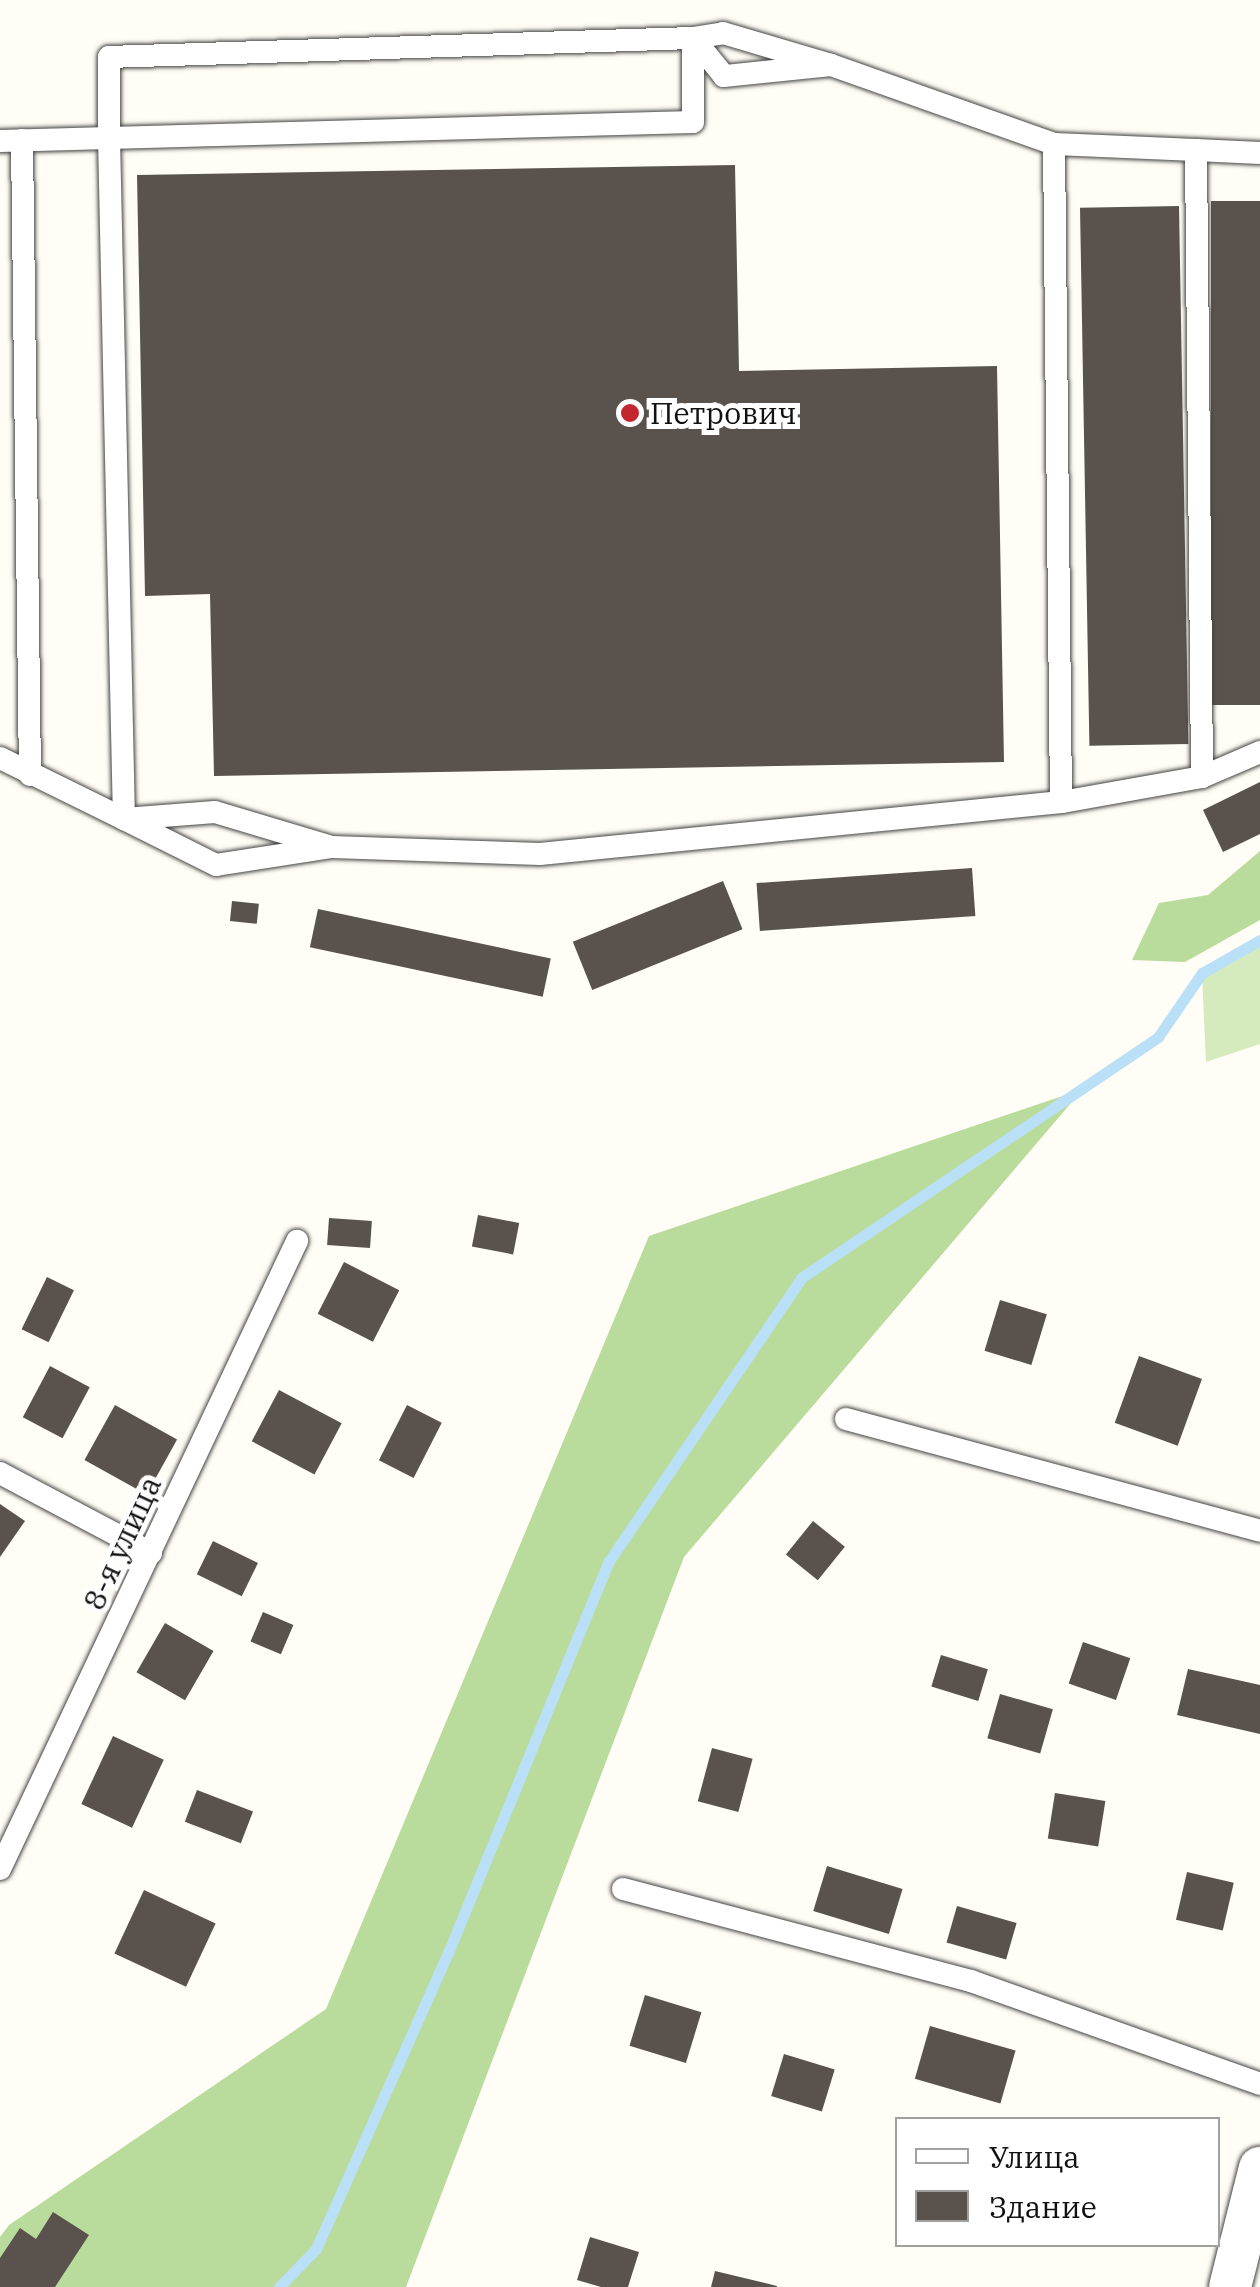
<!DOCTYPE html>
<html>
<head>
<meta charset="utf-8">
<style>
  body { margin:0 }
  #map { position:relative; width:1260px; height:2287px; overflow:hidden; background:#fffdf5; font-family:"IBM Plex Serif",serif }
  div>[style] { position:absolute }
  .green>* { inset:0; background:#d5ebbd }
  .forest>* { inset:0; background:#b9dc9c }
  .stream>* { height:11px; margin:-5.5px; padding:0 5.5px; transform-origin:5.5px; border-radius:5.5px; background:#b9e0f7 }
  .building>* { inset:0; background:#5a524d; transform-origin:0 0 }
  .roads { filter:drop-shadow(0 0 2px #444) drop-shadow(0 0 2px #444) }
  .lane>* { height:22px; margin:-11px; padding:0 11px; transform-origin:11px; border-radius:11px; background:#fff }
  .street>* { height:42px; margin:-21px; padding:0 21px; transform-origin:21px; border-radius:21px; background:#fff }
  .dots>* { width:28px; height:28px; translate:-50% -50%; box-sizing:border-box; border:5px solid #fff; border-radius:50% }
  span { translate:-50% -50%; white-space:nowrap; text-align:center; line-height:1.15; -webkit-text-stroke:10px #fff; paint-order:stroke }
  .poi-label { font-size:30px; color:#111 }
  .left { translate:0 -50%; text-align:left }
  .street-label { font-size:30px; color:#111 }
  .legend { position:absolute; left:895px; top:2117px; width:325px; height:130px; box-sizing:border-box; background:#fff; border:2px solid #a0a0a0; margin:0; padding:12px 18px; list-style:none; font-size:30px; color:#111 }
  .legend li { display:flex; align-items:center; gap:20px; height:50px }
  .legend b { width:50px; border:2px solid #a0a0a0 }
</style>
</head>
<body>
<div id="map">
  <div class="green">
    <div style="clip-path:polygon(1260px 947px,1260px 1044px,1206px 1062px,1202px 973px)"></div>
  </div>
  <div class="forest">
    <div style="clip-path:polygon(1260px 851px,1260px 920px,1185px 962px,1132px 960px,1159px 903px,1208px 895px)"></div>
    <div style="clip-path:polygon(1083px 1089px,684px 1557px,406px 2287px,0 2287px,0 2237px,9px 2225px,326px 2009px,649px 1236px)"></div>
  </div>
  <div class="stream">
    <div style="left:279px;top:2287px;width:53px;rotate:-45.8deg"></div>
    <div style="left:316px;top:2249px;width:324px;rotate:-66deg"></div>
    <div style="left:448px;top:1953px;width:424px;rotate:-67.7deg"></div>
    <div style="left:609px;top:1561px;width:342px;rotate:-55.8deg"></div>
    <div style="left:801px;top:1278px;width:431px;rotate:-34deg"></div>
    <div style="left:1158px;top:1037px;width:78px;rotate:-55.5deg"></div>
    <div style="left:1202px;top:973px;width:67px;rotate:-29.6deg"></div>
  </div>
  <div class="building">
    <div style="clip-path:polygon(735px 165px,739px 371px,997px 366px,1004px 762px,214px 776px,210px 594px,145px 596px,137px 175px)"></div>
    <div style="left:1260px;top:201px;width:504px;height:49px;rotate:90deg"></div>
    <div style="left:1179px;top:206px;width:538px;height:99px;rotate:89deg"></div>
    <div style="clip-path:polygon(1260px 782px,1260px 834px,1223px 852px,1203px 810px)"></div>
    <div style="left:972px;top:868px;width:48px;height:216px;rotate:86deg"></div>
    <div style="left:723px;top:881px;width:52px;height:162px;rotate:68deg"></div>
    <div style="left:232px;top:901px;width:27px;height:20px;rotate:6deg"></div>
    <div style="left:318px;top:909px;width:238px;height:39px;rotate:12deg"></div>
    <div style="left:478px;top:1215px;width:42px;height:32px;rotate:11deg"></div>
    <div style="left:329px;top:1218px;width:43px;height:27px;rotate:4deg"></div>
    <div style="left:344px;top:1262px;width:62px;height:58px;rotate:27deg"></div>
    <div style="left:47px;top:1277px;width:30px;height:58px;rotate:26deg"></div>
    <div style="left:1000px;top:1300px;width:49px;height:53px;rotate:17deg"></div>
    <div style="left:1139px;top:1356px;width:67px;height:71px;rotate:20deg"></div>
    <div style="left:50px;top:1366px;width:45px;height:58px;rotate:28deg"></div>
    <div style="left:279px;top:1390px;width:71px;height:58px;rotate:28deg"></div>
    <div style="left:115px;top:1405px;width:71px;height:63px;rotate:29deg"></div>
    <div style="left:407px;top:1405px;width:39px;height:62px;rotate:27deg"></div>
    <div style="clip-path:polygon(0 1504px,25px 1521px,0 1557px)"></div>
    <div style="left:813px;top:1521px;width:41px;height:43px;rotate:39deg"></div>
    <div style="left:213px;top:1541px;width:50px;height:37px;rotate:26deg"></div>
    <div style="left:263px;top:1612px;width:33px;height:32px;rotate:23deg"></div>
    <div style="left:165px;top:1623px;width:56px;height:57px;rotate:30deg"></div>
    <div style="left:1083px;top:1642px;width:50px;height:44px;rotate:19deg"></div>
    <div style="left:941px;top:1655px;width:49px;height:33px;rotate:17deg"></div>
    <div style="clip-path:polygon(1188px 1669px,1260px 1685px,1260px 1734px,1177px 1715px)"></div>
    <div style="left:1000px;top:1694px;width:55px;height:46px;rotate:16deg"></div>
    <div style="left:113px;top:1736px;width:56px;height:75px;rotate:25deg"></div>
    <div style="left:712px;top:1748px;width:42px;height:55px;rotate:15deg"></div>
    <div style="left:197px;top:1790px;width:60px;height:34px;rotate:21deg"></div>
    <div style="left:1055px;top:1793px;width:51px;height:46px;rotate:9deg"></div>
    <div style="left:827px;top:1866px;width:79px;height:47px;rotate:17deg"></div>
    <div style="left:1187px;top:1872px;width:48px;height:49px;rotate:13deg"></div>
    <div style="left:144px;top:1890px;width:79px;height:70px;rotate:25deg"></div>
    <div style="left:957px;top:1906px;width:62px;height:38px;rotate:16deg"></div>
    <div style="left:645px;top:1995px;width:59px;height:53px;rotate:17deg"></div>
    <div style="left:930px;top:2026px;width:89px;height:55px;rotate:16deg"></div>
    <div style="left:784px;top:2054px;width:53px;height:44px;rotate:17deg"></div>
    <div style="clip-path:polygon(53px 2212px,89px 2235px,55px 2287px,0 2287px,0 2258px,20px 2228px,36px 2239px)"></div>
    <div style="clip-path:polygon(590px 2237px,639px 2252px,628px 2287px,601px 2287px,577px 2280px)"></div>
    <div style="clip-path:polygon(715px 2271px,777px 2286px,777px 2287px,711px 2287px)"></div>
  </div>
  <div class="roads">
    <div class="lane">
      <div style="left:723px;top:33px;width:113px;rotate:16.5deg"></div>
      <div style="left:831px;top:65px;width:108px;rotate:174.1deg"></div>
      <div style="left:724px;top:76px;width:49px;rotate:-129.2deg"></div>
      <div style="left:693px;top:38px;width:30px;rotate:-9deg"></div>
      <div style="left:22px;top:140px;width:635px;rotate:89.28deg"></div>
      <div style="left:0;top:141px;width:109px;rotate:-1.6deg"></div>
      <div style="left:109px;top:138px;width:584px;rotate:-1.57deg"></div>
      <div style="left:693px;top:122px;width:84px;rotate:-90deg"></div>
      <div style="left:693px;top:38px;width:584px;rotate:178.14deg"></div>
      <div style="left:109px;top:57px;width:81px;rotate:90deg"></div>
      <div style="left:109px;top:138px;width:681px;rotate:88.74deg"></div>
      <div style="left:124px;top:819px;width:138px;rotate:-153.8deg"></div>
      <div style="left:1054px;top:144px;width:142px;rotate:2.4deg"></div>
      <div style="left:1196px;top:150px;width:627px;rotate:89.45deg"></div>
      <div style="left:1202px;top:777px;width:143px;rotate:169.9deg"></div>
      <div style="left:1196px;top:150px;width:64px;rotate:2.7deg"></div>
      <div style="left:1202px;top:777px;width:63px;rotate:-23.3deg"></div>
      <div style="left:215px;top:812px;width:122px;rotate:16.7deg"></div>
      <div style="left:332px;top:847px;width:117px;rotate:171.2deg"></div>
      <div style="left:216px;top:865px;width:103px;rotate:-153.4deg"></div>
      <div style="left:124px;top:819px;width:91px;rotate:-4.4deg"></div>
      <div style="left:332px;top:847px;width:208px;rotate:1.9deg"></div>
      <div style="left:540px;top:854px;width:524px;rotate:-5.7deg"></div>
      <div style="left:1061px;top:802px;width:658px;rotate:-90.61deg"></div>
      <div style="left:1054px;top:144px;width:237px;rotate:-160.5deg"></div>
      <div style="left:846px;top:1419px;width:429px;rotate:15.1deg"></div>
      <div style="left:0;top:1473px;width:171px;rotate:27.9deg"></div>
      <div style="left:0;top:1869px;width:695px;rotate:-64.69deg"></div>
      <div style="left:623px;top:1889px;width:360px;rotate:14.8deg"></div>
      <div style="left:971px;top:1981px;width:307px;rotate:19.6deg"></div>
    </div>
    <div class="street">
      <div style="left:1230px;top:2287px;width:123px;rotate:-75.9deg"></div>
    </div>
  </div>
  <div class="dots">
    <div style="left:630px;top:413px;background:#c4262e"></div>
  </div>
  <div class="poi-label">
    <span class="left" style="left:650px;top:413px">Петрович</span>
  </div>
  <div class="street-label">
    <span style="left:122px;top:1543px;rotate:-65deg">8-я улица</span>
  </div>
  <ul class="legend">
  <li><b style="height:12px;background:#fff"></b>Улица</li>
  <li><b style="height:28px;background:#5a524d"></b>Здание</li>
  </ul>
</div>
</body>
</html>
